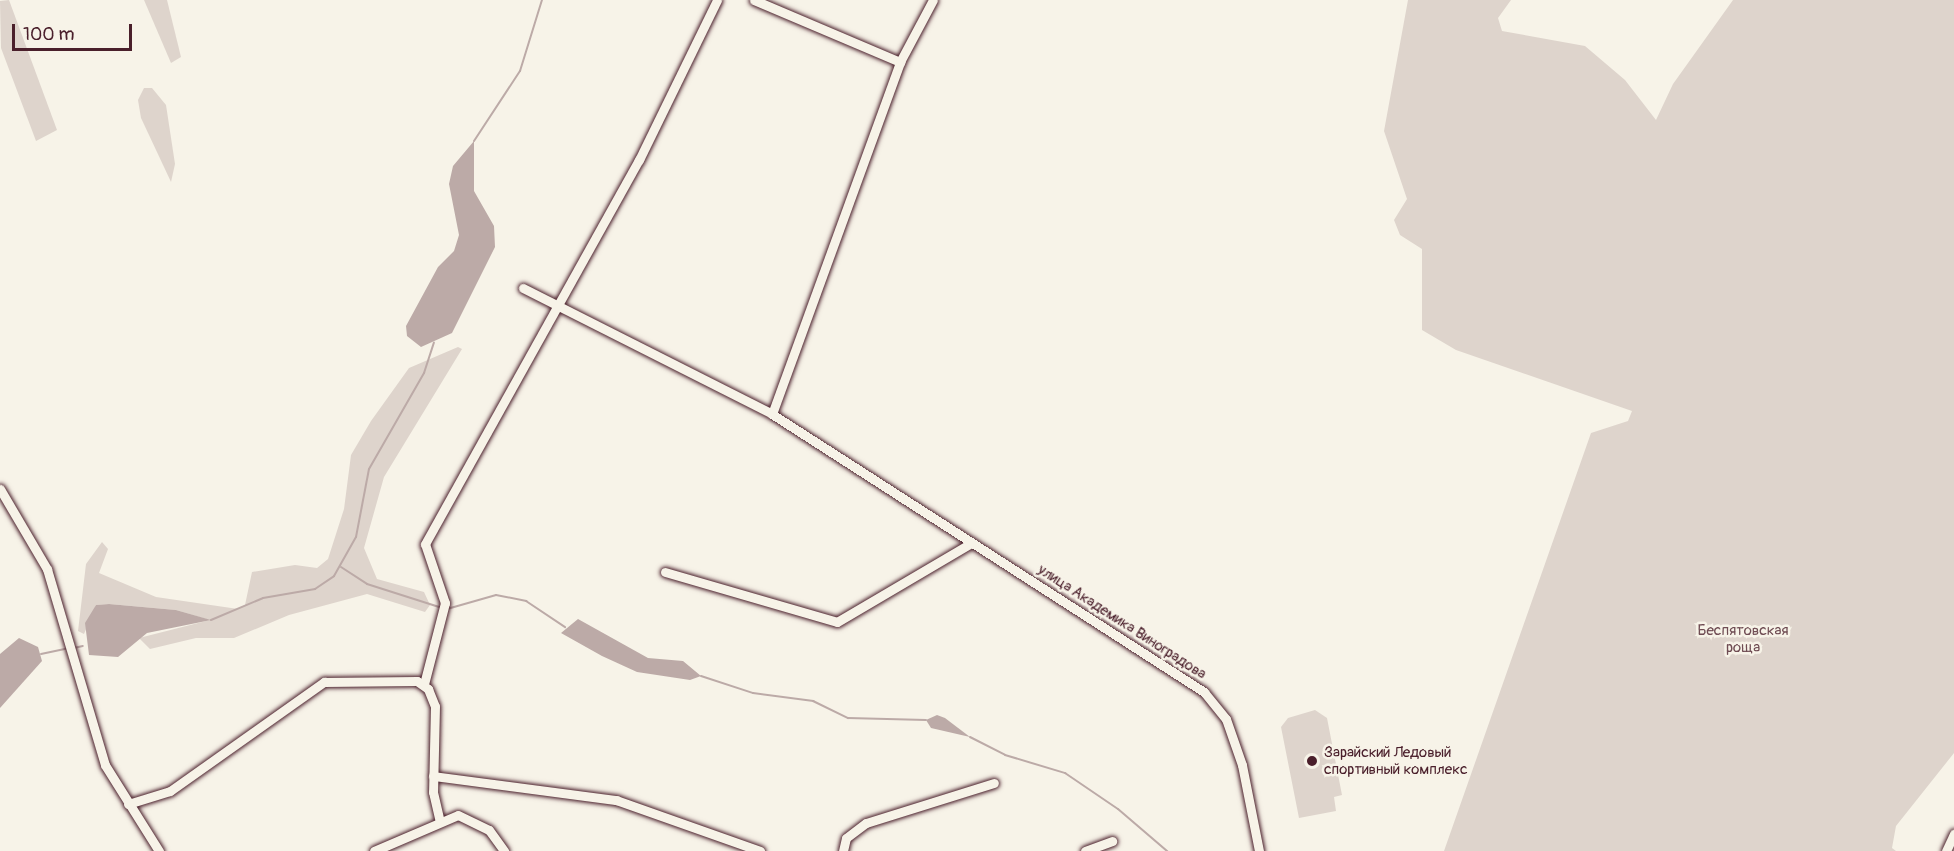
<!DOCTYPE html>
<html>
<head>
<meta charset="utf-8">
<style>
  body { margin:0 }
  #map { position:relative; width:1954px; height:851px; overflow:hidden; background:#f7f3e8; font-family:Pangolin,sans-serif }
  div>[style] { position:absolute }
  .green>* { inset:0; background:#ded4cc }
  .water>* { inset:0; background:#bcaaa7 }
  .stream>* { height:2px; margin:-1px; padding:0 1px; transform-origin:1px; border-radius:1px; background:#bcaaa7 }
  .roads { filter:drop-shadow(0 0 2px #4a1f2b) drop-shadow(0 0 2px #4a1f2b) }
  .street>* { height:9px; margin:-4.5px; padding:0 4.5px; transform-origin:4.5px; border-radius:4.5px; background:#f7f3e8 }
  .dots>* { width:16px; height:16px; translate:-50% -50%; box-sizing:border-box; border:3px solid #f7f3e8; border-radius:50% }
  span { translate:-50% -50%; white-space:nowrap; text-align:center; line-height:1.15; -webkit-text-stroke:5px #f7f3e8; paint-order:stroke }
  .street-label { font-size:15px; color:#4a1f2b }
  .park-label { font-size:15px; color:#6f4c53 }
  .poi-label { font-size:15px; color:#4a1f2b }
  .left { translate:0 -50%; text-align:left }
  .scale { position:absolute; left:12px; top:24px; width:120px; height:27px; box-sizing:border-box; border:3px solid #4a1f2b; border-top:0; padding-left:8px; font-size:18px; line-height:21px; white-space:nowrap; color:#4a1f2b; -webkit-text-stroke:4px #f7f3e8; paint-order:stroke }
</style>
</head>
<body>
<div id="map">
  <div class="green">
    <div style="clip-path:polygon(9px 0,57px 130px,36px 141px,1px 48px,0 1px)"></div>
    <div style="clip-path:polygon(144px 0,167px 0,181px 57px,171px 63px)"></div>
    <div style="clip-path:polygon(1408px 0,1511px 0,1498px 18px,1502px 31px,1585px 46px,1625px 80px,1656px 120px,1673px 84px,1733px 0,1954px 0,1954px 753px,1896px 826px,1892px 848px,1896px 851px,1444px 851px,1591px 433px,1628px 421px,1632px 411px,1456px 350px,1422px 330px,1422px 249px,1400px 235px,1394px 220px,1407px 199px,1384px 131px)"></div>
    <div style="clip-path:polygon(144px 88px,152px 88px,166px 105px,175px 164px,171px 182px,141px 118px,138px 100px)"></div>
    <div style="clip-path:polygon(458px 347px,462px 349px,384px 477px,364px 548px,377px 579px,424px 592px,430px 605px,425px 612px,367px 594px,289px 615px,234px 638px,196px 638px,150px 649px,139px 638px,210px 620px,176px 610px,109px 604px,96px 605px,84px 634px,78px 631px,86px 564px,102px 542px,108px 549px,99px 573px,156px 597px,238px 609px,245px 605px,252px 572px,295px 565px,317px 568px,328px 559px,344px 509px,351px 455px,371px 421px,409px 368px)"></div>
    <div style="clip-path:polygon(1315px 710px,1327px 718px,1342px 795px,1334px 797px,1336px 811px,1299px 818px,1281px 727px,1288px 718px)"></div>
  </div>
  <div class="water">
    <div style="clip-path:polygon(474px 141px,474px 191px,494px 226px,495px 247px,452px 333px,421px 347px,407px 336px,406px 326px,438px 267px,454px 251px,459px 235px,449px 184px,453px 166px)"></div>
    <div style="clip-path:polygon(109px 604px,176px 610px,211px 620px,147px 633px,118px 657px,89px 655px,85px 623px,96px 605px)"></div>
    <div style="clip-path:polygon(578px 619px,648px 658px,683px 661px,701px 676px,690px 680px,637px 672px,602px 656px,561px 633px)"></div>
    <div style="clip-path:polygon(19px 638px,38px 647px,42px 661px,0 708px,0 654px)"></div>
    <div style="clip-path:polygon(937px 715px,945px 718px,970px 737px,931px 728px,926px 720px)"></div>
  </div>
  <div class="stream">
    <div style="left:474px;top:141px;width:84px;rotate:-56.7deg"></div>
    <div style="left:520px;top:71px;width:74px;rotate:-72.8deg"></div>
    <div style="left:341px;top:567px;width:31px;rotate:33deg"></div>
    <div style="left:367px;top:584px;width:79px;rotate:17.7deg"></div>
    <div style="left:447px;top:609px;width:51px;rotate:-15.9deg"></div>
    <div style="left:496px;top:595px;width:31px;rotate:11deg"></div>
    <div style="left:526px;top:601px;width:47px;rotate:33.7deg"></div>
    <div style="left:211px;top:620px;width:56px;rotate:-22.9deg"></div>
    <div style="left:263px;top:598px;width:53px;rotate:-9.8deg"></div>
    <div style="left:315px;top:589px;width:23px;rotate:-34deg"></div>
    <div style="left:334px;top:576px;width:45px;rotate:-60.6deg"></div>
    <div style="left:356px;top:537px;width:69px;rotate:-79.2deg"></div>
    <div style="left:369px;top:469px;width:111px;rotate:-60.2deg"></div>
    <div style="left:424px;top:373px;width:32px;rotate:-72deg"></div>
    <div style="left:74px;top:648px;width:9px;rotate:-13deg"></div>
    <div style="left:41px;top:654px;width:29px;rotate:-12deg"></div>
    <div style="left:701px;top:676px;width:55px;rotate:18.1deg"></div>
    <div style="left:753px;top:693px;width:61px;rotate:7.6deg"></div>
    <div style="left:813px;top:701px;width:39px;rotate:26deg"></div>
    <div style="left:848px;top:718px;width:78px;rotate:1.5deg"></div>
    <div style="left:970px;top:737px;width:39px;rotate:27deg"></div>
    <div style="left:1005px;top:755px;width:63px;rotate:16.7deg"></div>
    <div style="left:1065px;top:773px;width:64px;rotate:34.2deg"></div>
    <div style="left:1118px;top:809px;width:65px;rotate:40.6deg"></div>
  </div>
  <div class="roads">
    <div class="street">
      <div style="left:754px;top:0;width:159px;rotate:23deg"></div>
      <div style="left:523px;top:288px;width:279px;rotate:26.8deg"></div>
      <div style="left:772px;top:414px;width:514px;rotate:32.76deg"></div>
      <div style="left:1204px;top:692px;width:35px;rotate:51deg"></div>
      <div style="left:1226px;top:719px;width:49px;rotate:70.8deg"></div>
      <div style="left:1242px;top:765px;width:88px;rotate:78.8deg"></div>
      <div style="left:772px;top:414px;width:375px;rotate:-70deg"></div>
      <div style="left:900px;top:62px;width:70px;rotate:-62deg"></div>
      <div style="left:0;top:489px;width:93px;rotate:59.6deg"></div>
      <div style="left:47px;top:569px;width:204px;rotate:73.5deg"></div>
      <div style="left:105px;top:765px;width:102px;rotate:57.9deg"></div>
      <div style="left:665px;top:572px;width:179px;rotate:16.2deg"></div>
      <div style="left:837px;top:622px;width:156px;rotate:-30.5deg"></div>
      <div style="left:424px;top:684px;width:84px;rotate:-75.5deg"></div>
      <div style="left:445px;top:603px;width:62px;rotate:-108.7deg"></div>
      <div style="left:425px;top:544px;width:440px;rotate:-60.9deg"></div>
      <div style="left:639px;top:160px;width:178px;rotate:-64deg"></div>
      <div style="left:433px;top:776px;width:185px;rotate:7.5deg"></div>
      <div style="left:616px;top:800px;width:153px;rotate:19.5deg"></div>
      <div style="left:128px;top:804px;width:44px;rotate:-17.2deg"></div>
      <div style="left:170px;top:791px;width:189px;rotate:-35.3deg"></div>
      <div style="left:324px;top:682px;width:93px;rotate:-0.6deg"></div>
      <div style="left:417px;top:681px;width:14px;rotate:36deg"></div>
      <div style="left:428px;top:689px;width:18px;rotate:68deg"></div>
      <div style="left:435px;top:706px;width:86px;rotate:91.3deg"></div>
      <div style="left:433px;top:792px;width:28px;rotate:77deg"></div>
      <div style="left:374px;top:851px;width:91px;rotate:-23.2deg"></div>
      <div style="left:458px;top:815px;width:34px;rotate:26deg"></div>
      <div style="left:489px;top:830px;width:26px;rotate:54deg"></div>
      <div style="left:843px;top:851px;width:13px;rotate:-77deg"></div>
      <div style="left:846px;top:838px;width:25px;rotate:-37deg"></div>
      <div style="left:866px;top:823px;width:134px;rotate:-17.4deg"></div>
      <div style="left:1085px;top:851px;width:29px;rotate:-20deg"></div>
      <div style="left:1946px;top:851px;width:19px;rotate:-65deg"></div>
    </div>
  </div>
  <div class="dots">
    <div style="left:1312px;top:761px;background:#4a1f2b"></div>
  </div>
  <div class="street-label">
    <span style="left:1122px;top:622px;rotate:33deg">улица Академика Виноградова</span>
  </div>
  <div class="park-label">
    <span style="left:1743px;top:639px">Беспятовская<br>роща</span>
  </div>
  <div class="poi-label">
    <span class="left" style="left:1324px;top:761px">Зарайский Ледовый<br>спортивный комплекс</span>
  </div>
  <div class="scale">100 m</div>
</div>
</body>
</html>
